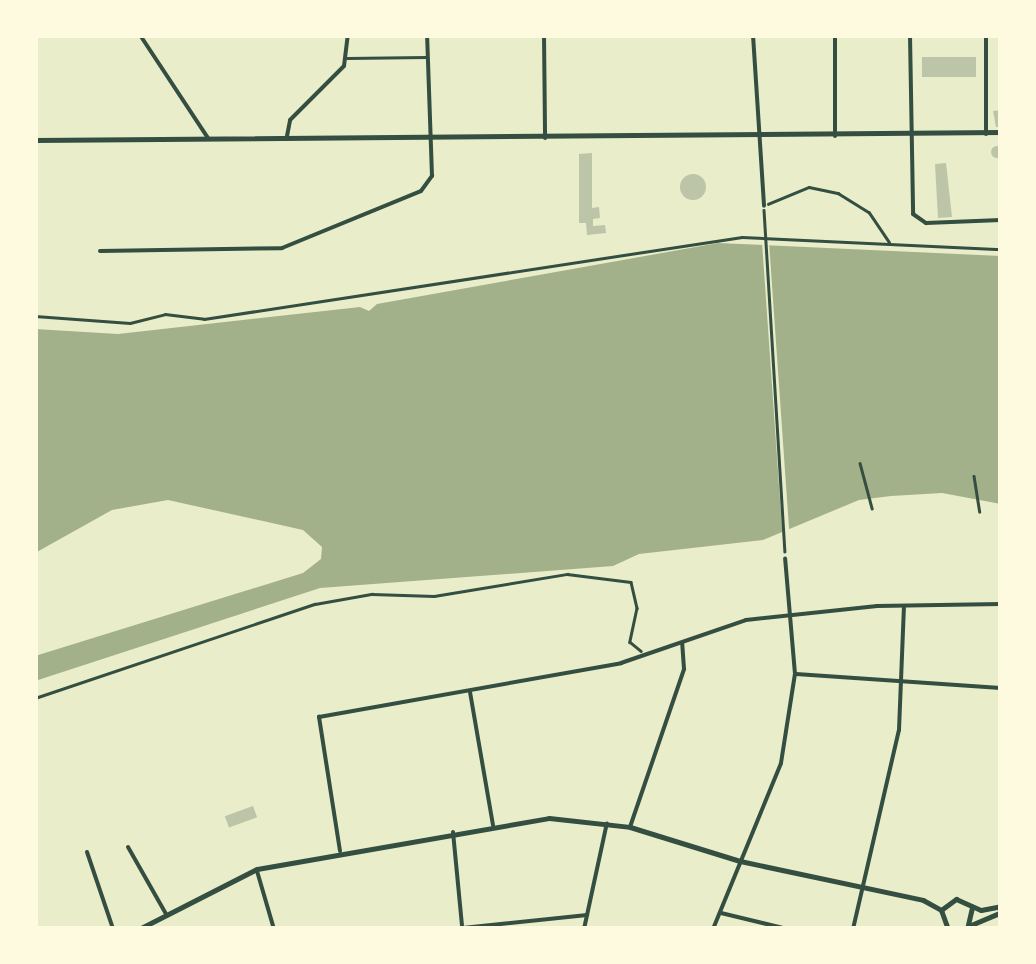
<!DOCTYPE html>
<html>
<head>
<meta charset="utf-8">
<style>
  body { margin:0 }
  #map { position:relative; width:1036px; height:964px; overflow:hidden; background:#e9edc9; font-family:"Crimson Pro",serif }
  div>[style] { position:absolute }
  .water>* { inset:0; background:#a3b18a }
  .pier>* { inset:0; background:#e9edc9; transform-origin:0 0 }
  .building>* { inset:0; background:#bcc5a7; transform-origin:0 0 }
  .round { border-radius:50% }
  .path>* { height:2.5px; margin:-1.25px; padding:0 1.25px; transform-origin:1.25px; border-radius:1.25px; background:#344e41 }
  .service>* { height:2.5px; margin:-1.25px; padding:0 1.25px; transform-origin:1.25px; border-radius:1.25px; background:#344e41 }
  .minor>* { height:4px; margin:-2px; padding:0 2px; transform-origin:2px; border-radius:2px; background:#344e41 }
  .tertiary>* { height:5px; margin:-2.5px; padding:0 2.5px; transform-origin:2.5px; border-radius:2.5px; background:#344e41 }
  span { translate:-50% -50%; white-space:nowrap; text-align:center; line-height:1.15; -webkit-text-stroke:8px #fefae0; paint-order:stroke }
  .frame { position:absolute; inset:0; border:38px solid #fefae0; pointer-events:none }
</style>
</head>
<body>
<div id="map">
  <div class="water">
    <div style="clip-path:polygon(718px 243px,1001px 256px,1001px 504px,942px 493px,891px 496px,859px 500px,763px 540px,639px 554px,613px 566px,320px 588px,35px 681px,35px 656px,303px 573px,321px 559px,322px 547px,303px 530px,168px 500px,112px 510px,35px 553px,35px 329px,118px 334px,360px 307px,369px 311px,377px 304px)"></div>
  </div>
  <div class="pier">
    <div style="left:769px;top:242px;width:295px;height:7px;rotate:86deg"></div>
  </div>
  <div class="building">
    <div style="left:922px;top:57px;width:54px;height:20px"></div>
    <div style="clip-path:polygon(1001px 110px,1001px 127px,996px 127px,993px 111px)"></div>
    <div class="round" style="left:991px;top:146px;width:12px;height:12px"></div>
    <div style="clip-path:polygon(592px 153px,592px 208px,599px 207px,600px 218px,593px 219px,593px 226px,605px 225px,606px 233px,587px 235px,586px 223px,579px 223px,579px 154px)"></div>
    <div style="clip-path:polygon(946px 163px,952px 217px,938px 218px,935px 164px)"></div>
    <div class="round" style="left:680px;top:174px;width:26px;height:26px"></div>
    <div style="left:253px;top:806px;width:12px;height:30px;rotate:70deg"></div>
  </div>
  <div class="path">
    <div style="left:768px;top:204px;width:44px;rotate:-22.5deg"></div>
    <div style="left:809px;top:187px;width:30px;rotate:12deg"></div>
    <div style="left:838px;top:193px;width:36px;rotate:32deg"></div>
    <div style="left:869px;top:212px;width:36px;rotate:56deg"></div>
    <div style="left:764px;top:210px;width:342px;rotate:86.5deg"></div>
    <div style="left:35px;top:316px;width:95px;rotate:4.2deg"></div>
    <div style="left:130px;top:323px;width:36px;rotate:-14deg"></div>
    <div style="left:165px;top:314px;width:39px;rotate:7deg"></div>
    <div style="left:204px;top:319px;width:544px;rotate:-8.67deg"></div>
    <div style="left:742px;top:237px;width:259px;rotate:2.7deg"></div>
    <div style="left:860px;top:463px;width:47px;rotate:75.1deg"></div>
    <div style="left:974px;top:476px;width:36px;rotate:81deg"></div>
    <div style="left:35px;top:698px;width:295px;rotate:-18.6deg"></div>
    <div style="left:315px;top:604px;width:58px;rotate:-10deg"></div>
    <div style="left:372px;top:594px;width:62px;rotate:1.8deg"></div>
    <div style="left:434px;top:596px;width:135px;rotate:-9.4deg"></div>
    <div style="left:567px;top:574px;width:64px;rotate:7.1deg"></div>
    <div style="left:631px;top:582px;width:27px;rotate:77deg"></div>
    <div style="left:637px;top:608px;width:35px;rotate:102deg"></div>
    <div style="left:630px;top:642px;width:14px;rotate:39deg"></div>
  </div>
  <div class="service">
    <div style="left:347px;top:58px;width:79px;rotate:-0.7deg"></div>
  </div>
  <div class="minor">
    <div style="left:140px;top:35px;width:123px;rotate:56.6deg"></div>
    <div style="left:544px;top:35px;width:103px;rotate:89.4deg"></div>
    <div style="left:753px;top:35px;width:171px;rotate:86.3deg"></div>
    <div style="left:835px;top:35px;width:101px;rotate:90deg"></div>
    <div style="left:910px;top:35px;width:179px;rotate:89deg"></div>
    <div style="left:913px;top:214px;width:16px;rotate:35deg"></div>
    <div style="left:926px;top:223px;width:75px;rotate:-2.3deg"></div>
    <div style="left:986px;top:134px;width:99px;rotate:-90deg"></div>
    <div style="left:287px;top:136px;width:16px;rotate:-79deg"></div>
    <div style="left:290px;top:120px;width:76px;rotate:-45deg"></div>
    <div style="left:344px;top:66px;width:31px;rotate:-83deg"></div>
    <div style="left:100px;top:251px;width:182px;rotate:-0.9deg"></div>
    <div style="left:282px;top:248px;width:150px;rotate:-22.3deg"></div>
    <div style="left:421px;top:191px;width:19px;rotate:-54deg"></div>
    <div style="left:432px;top:176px;width:141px;rotate:-92deg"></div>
    <div style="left:796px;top:674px;width:205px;rotate:3.9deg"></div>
    <div style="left:470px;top:692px;width:135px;rotate:80.2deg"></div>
    <div style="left:630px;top:827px;width:167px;rotate:-71.1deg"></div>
    <div style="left:684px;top:669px;width:26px;rotate:-94deg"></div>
    <div style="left:453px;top:832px;width:94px;rotate:84.5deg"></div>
    <div style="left:128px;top:847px;width:77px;rotate:60.4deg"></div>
    <div style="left:340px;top:851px;width:136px;rotate:-98.9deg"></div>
    <div style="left:319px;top:717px;width:307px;rotate:-10.1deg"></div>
    <div style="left:621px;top:663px;width:132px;rotate:-19deg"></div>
    <div style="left:746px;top:620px;width:132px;rotate:-6.1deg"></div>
    <div style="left:877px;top:606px;width:124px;rotate:-0.9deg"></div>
    <div style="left:87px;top:852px;width:81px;rotate:71.3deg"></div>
    <div style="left:257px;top:871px;width:60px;rotate:73.7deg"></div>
    <div style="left:721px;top:913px;width:68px;rotate:13.6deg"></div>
    <div style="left:453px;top:929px;width:135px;rotate:-6deg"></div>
    <div style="left:584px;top:929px;width:108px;rotate:-77.8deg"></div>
    <div style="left:713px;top:929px;width:179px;rotate:-67.7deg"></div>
    <div style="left:781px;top:763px;width:90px;rotate:-81.1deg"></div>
    <div style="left:795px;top:674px;width:116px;rotate:-94.9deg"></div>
    <div style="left:853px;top:929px;width:204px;rotate:-77deg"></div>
    <div style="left:899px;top:730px;width:124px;rotate:-87.7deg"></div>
  </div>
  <div class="tertiary">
    <div style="left:35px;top:140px;width:966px;rotate:-0.47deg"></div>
    <div style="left:941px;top:910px;width:19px;rotate:-36deg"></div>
    <div style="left:956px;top:899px;width:27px;rotate:24deg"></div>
    <div style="left:981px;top:910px;width:20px;rotate:-11deg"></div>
    <div style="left:941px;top:910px;width:20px;rotate:70deg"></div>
    <div style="left:971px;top:925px;width:33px;rotate:-23deg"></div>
    <div style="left:139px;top:929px;width:132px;rotate:-27deg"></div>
    <div style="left:257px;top:869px;width:296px;rotate:-9.9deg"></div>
    <div style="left:549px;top:818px;width:81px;rotate:6.3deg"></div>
    <div style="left:630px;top:827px;width:115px;rotate:17.2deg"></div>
    <div style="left:740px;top:861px;width:187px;rotate:12deg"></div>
    <div style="left:923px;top:900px;width:21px;rotate:29deg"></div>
    <div style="left:967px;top:929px;width:23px;rotate:-77deg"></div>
  </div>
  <div class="frame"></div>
</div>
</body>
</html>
